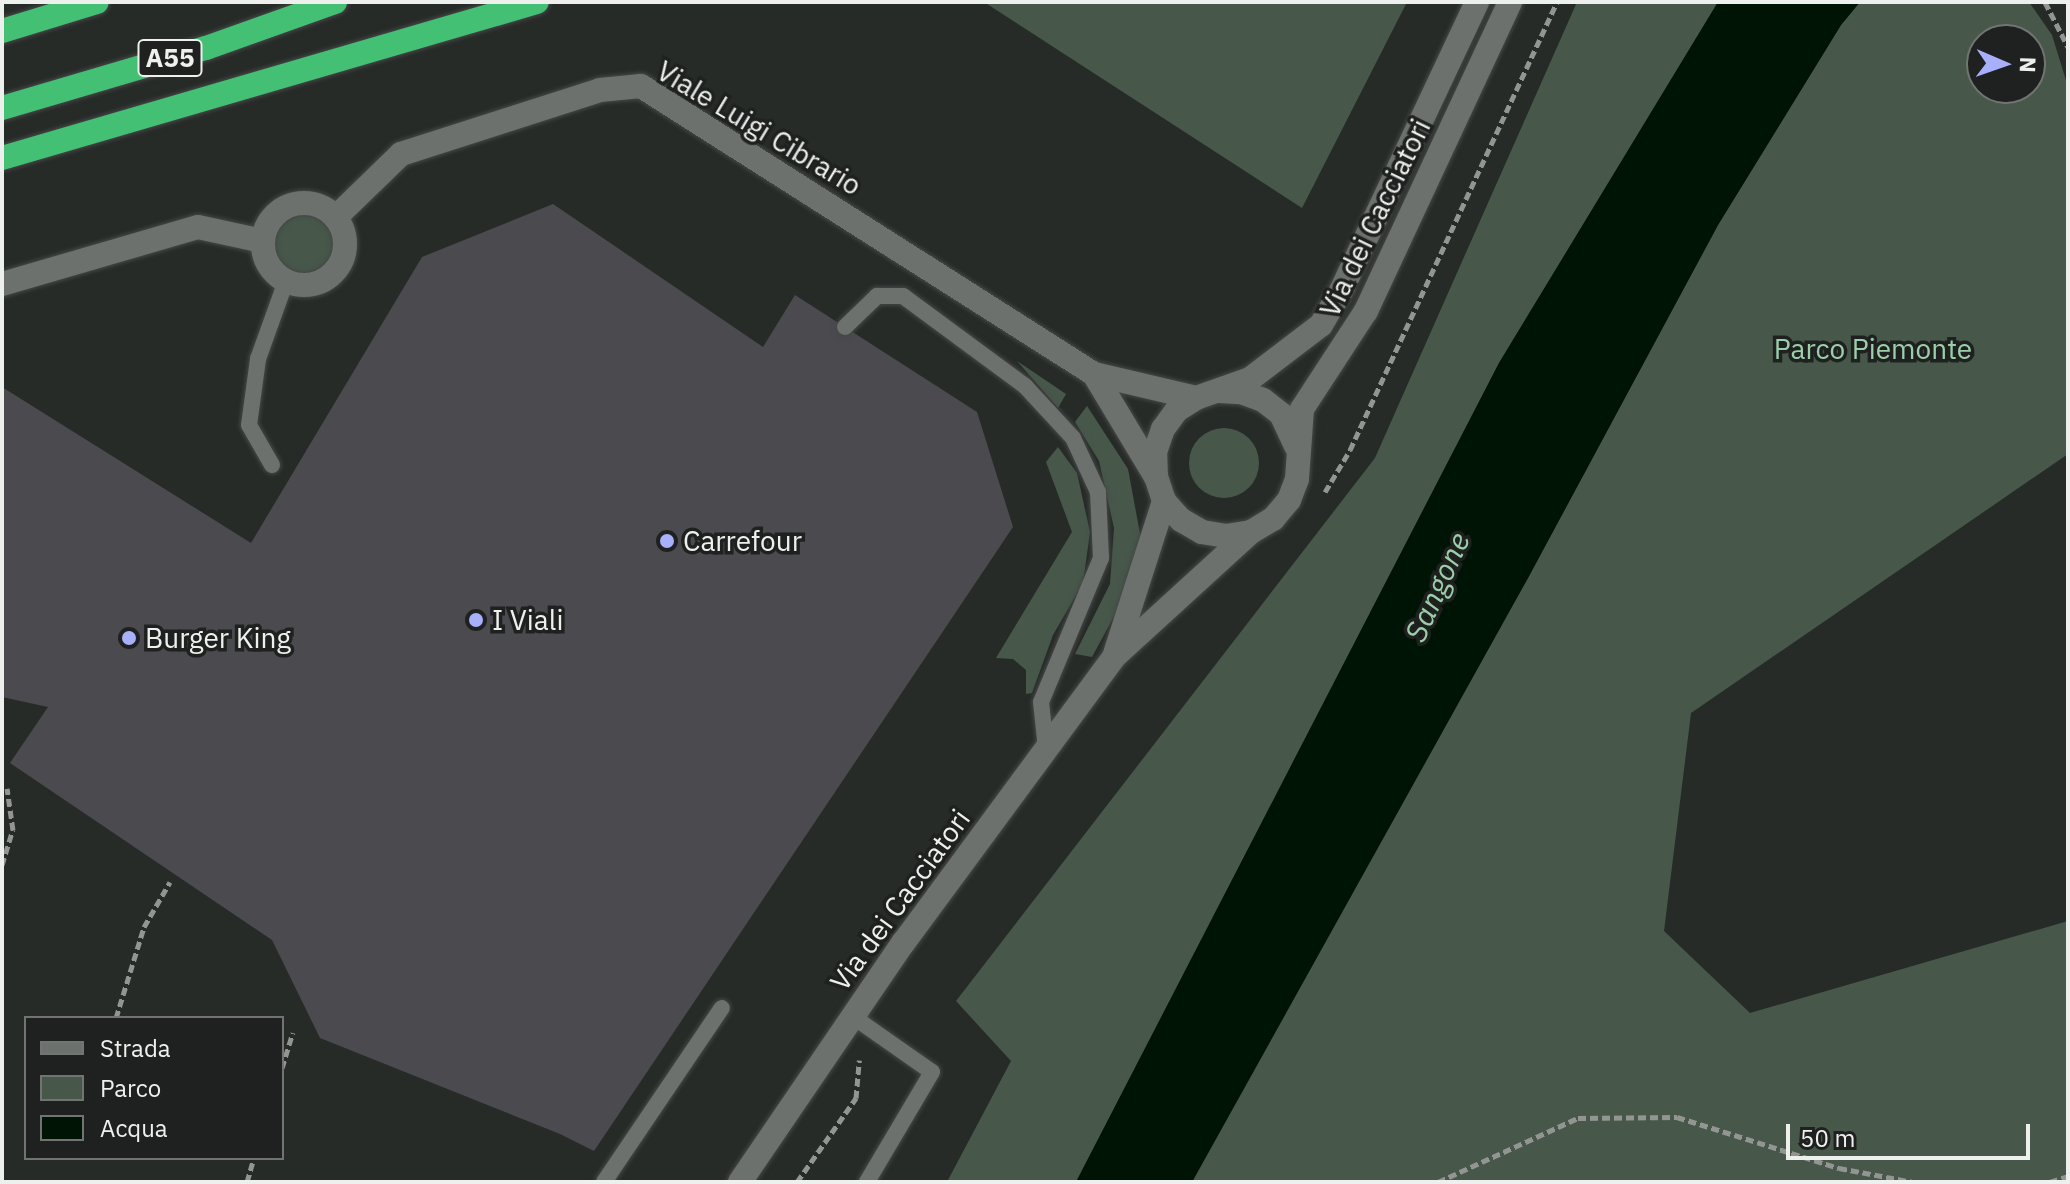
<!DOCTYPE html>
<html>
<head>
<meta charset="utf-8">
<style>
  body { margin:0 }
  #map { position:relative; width:2070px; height:1184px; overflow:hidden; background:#272b28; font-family:"IBM Plex Sans",sans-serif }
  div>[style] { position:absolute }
  .green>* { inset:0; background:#47584b }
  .round { border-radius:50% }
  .water>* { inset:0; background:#001406 }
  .building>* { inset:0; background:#4a4a4f }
  .path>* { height:5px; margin-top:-2.5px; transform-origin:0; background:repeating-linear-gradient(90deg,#939593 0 8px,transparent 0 12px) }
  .roads { filter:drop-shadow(0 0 2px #454846) drop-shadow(0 0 2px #454846) }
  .lane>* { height:16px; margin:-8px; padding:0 8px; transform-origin:8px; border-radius:8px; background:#6d716e }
  .street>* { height:24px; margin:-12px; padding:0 12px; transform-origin:12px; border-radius:12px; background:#6d716e }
  .street>.ring { margin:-12px; padding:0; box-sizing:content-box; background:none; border:24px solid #6d716e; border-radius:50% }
  .secondary>* { height:24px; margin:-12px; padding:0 12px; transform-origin:12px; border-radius:12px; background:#6d716e }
  .highway>* { height:24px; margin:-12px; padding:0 12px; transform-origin:12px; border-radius:12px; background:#44c075 }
  .dots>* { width:22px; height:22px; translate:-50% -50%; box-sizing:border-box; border:4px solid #1e211f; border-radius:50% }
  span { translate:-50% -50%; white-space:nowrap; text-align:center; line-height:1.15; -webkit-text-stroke:7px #1e211f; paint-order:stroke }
  .shield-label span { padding:2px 6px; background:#1e211f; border:2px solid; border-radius:6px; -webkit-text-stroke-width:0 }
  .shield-label { font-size:26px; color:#eef0ee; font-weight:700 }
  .street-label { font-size:28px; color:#eef0ee }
  .park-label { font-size:28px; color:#9bcea9 }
  .poi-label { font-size:28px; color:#eef0ee }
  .left { translate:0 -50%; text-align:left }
  .water-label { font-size:30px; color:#9bcea9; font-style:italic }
  .frame { position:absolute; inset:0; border:4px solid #eef0ee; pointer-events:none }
  .legend { position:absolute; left:24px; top:1016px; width:260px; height:144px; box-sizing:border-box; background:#1e211f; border:2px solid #717472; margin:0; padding:10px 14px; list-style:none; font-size:24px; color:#eef0ee }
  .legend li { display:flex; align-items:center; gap:16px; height:40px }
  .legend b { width:40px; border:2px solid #717472 }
  .north { position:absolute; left:1966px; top:24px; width:80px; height:80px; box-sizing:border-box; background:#1e211f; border:2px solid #717472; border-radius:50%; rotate:92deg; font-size:22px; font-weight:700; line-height:32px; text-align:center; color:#eef0ee }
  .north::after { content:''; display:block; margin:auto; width:28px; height:36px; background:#a8b0fc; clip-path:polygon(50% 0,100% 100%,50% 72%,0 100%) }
  .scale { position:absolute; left:1786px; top:1124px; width:244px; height:36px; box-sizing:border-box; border:4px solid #eef0ee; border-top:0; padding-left:10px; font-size:24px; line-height:28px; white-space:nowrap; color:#eef0ee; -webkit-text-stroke:6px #1e211f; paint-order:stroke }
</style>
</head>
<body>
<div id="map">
  <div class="green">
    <div style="clip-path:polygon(984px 2px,1407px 2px,1302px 208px)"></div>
    <div style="clip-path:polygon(1577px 2px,1718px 2px,1499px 363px,1076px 1182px,947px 1182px,1011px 1061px,956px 1001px,1375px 458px)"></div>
    <div style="clip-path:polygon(evenodd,1860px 2px,2029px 2px,2052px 35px,2068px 87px,2068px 454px,1691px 713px,1664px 931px,1750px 1013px,2068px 921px,2068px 1182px,1192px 1182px,1528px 578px,1718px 225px,1841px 25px,1860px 2px,1982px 40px,2030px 40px,2030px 88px,1982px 88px,1982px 40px)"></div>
    <div class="round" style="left:272px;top:213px;width:64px;height:64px"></div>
    <div style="clip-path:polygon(1017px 361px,1066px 394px,1058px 408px)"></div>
    <div style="clip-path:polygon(1087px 406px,1128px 469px,1141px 539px,1130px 587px,1092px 657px,1075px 654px,1110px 584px,1114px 528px,1099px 461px,1075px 422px)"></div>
    <div class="round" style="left:1189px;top:428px;width:70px;height:70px"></div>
    <div style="clip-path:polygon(1058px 447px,1077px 473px,1090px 532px,1083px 583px,1053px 635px,1032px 693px,1026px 694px,1026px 670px,1013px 659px,996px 658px,1072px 532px,1046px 462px)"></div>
  </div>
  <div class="water">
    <div style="clip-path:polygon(1718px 2px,1860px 2px,1841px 25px,1718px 225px,1528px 578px,1192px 1182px,1076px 1182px,1499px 363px)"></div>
  </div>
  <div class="building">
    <div style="clip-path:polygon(553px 204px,763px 347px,795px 295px,977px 412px,1013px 527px,594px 1151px,560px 1134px,320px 1038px,272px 940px,10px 763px,48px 707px,2px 697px,2px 387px,251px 543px,422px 257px)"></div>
  </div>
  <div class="path">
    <div style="left:2045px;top:2px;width:51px;rotate:62.9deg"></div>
    <div style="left:1325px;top:492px;width:49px;rotate:-59.2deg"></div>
    <div style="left:1350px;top:450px;width:494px;rotate:-65.2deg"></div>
    <div style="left:2px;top:865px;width:37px;rotate:-73deg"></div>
    <div style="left:13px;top:830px;width:42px;rotate:-98.1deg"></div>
    <div style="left:116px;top:1018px;width:95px;rotate:-72.9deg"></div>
    <div style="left:144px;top:927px;width:52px;rotate:-60deg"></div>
    <div style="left:282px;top:1068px;width:37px;rotate:-73deg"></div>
    <div style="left:247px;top:1182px;width:25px;rotate:-74deg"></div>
    <div style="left:797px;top:1182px;width:103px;rotate:-54.9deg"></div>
    <div style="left:856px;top:1098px;width:38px;rotate:-85deg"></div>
    <div style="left:1438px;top:1182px;width:154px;rotate:-24.6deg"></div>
    <div style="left:1578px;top:1118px;width:99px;rotate:-0.6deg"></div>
    <div style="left:1677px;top:1117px;width:170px;rotate:17.5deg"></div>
    <div style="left:1839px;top:1168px;width:75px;rotate:10.7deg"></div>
    <div style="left:2050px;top:1182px;width:19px;rotate:-18deg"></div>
  </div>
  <div class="roads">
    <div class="lane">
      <div style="left:845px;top:327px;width:45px;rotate:-44.1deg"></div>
      <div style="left:877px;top:296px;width:26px"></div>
      <div style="left:903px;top:296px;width:152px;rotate:36.4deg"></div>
      <div style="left:1025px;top:386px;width:71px;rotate:47.3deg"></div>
      <div style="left:1073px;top:438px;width:60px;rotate:65.2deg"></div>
      <div style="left:1098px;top:492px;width:66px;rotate:87.4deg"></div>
      <div style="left:1101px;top:558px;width:156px;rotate:112.6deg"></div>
      <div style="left:1041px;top:702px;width:47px;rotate:83.9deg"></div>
      <div style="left:272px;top:465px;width:46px;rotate:-119.9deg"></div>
      <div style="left:249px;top:425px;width:67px;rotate:-82.2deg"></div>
      <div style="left:258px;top:359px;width:83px;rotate:-70.3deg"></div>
      <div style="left:855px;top:1013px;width:12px;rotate:55deg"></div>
      <div style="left:862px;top:1023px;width:85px;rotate:35deg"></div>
      <div style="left:932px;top:1072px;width:128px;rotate:120.6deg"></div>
      <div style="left:604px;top:1182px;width:210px;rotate:-55.9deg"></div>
    </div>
    <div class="street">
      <div class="ring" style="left:263px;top:203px;width:58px;height:58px"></div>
      <div style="left:336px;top:217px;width:91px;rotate:-44.1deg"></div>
      <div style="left:401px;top:154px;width:209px;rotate:-17.8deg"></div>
      <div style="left:600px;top:90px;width:41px;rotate:-5.6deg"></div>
      <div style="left:641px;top:86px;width:537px;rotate:32.45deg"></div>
      <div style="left:1094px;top:374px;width:105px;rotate:13.2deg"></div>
      <div style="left:2px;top:284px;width:204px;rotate:-16.2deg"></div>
      <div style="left:198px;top:227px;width:66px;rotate:12.2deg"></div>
      <div style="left:1094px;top:374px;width:120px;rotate:59deg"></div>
    </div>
    <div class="secondary">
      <div style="left:1219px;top:391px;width:22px;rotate:3deg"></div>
      <div style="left:1241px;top:392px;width:23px;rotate:20deg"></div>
      <div style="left:1263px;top:400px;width:23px;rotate:38deg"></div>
      <div style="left:1281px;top:414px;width:35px;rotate:65deg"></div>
      <div style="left:1251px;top:532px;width:24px;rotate:171deg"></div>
      <div style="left:1227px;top:536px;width:25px;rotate:-171deg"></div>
      <div style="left:1202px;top:532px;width:24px;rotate:-150deg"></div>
      <div style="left:1181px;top:520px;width:25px;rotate:-132deg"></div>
      <div style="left:1164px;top:501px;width:25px;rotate:-108deg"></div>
      <div style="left:1156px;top:477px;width:25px;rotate:-92deg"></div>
      <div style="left:1155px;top:452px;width:24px;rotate:-71deg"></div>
      <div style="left:1163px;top:429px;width:24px;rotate:-54deg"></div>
      <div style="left:1177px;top:410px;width:22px;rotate:-32deg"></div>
      <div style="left:1196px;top:398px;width:57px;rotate:-19.4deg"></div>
      <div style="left:1250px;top:379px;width:89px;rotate:-37.3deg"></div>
      <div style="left:1321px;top:325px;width:42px;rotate:-59.7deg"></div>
      <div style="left:1342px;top:289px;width:317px;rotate:-64.8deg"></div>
      <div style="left:1115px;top:654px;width:161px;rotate:-72.2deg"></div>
      <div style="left:740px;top:1182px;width:291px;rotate:-55.7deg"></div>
      <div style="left:904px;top:942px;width:354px;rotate:-53.6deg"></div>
      <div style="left:1114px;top:657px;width:185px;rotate:-42.4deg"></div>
      <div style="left:1251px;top:532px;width:26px;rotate:-31deg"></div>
      <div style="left:1273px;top:519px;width:25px;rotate:-50deg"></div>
      <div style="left:1289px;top:500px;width:22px;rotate:-69deg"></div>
      <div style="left:1297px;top:479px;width:70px;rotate:-85.9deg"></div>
      <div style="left:1302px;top:409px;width:117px;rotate:-56.9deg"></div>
      <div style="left:1366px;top:311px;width:341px;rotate:-65deg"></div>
    </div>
    <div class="highway">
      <div style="left:2px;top:31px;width:99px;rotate:-17deg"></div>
      <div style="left:2px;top:108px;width:213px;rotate:-16.4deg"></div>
      <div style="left:206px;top:48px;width:137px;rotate:-19.6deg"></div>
      <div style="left:2px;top:158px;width:557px;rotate:-16.26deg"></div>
    </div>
  </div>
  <div class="dots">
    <div style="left:667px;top:541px;background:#a8b0fc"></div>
    <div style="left:476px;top:620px;background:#a8b0fc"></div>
    <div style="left:129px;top:638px;background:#a8b0fc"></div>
  </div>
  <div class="shield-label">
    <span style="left:170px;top:58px">A55</span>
  </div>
  <div class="street-label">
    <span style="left:759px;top:128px;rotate:31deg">Viale Luigi Cibrario</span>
    <span style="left:1375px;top:218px;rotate:-64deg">Via dei Cacciatori</span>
    <span style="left:900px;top:900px;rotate:-54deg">Via dei Cacciatori</span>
  </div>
  <div class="park-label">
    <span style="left:1873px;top:349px">Parco Piemonte</span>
  </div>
  <div class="poi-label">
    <span class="left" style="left:683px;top:541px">Carrefour</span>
    <span class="left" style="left:492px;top:620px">I Viali</span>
    <span class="left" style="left:145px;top:638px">Burger King</span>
  </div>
  <div class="water-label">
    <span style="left:1437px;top:587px;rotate:-66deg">Sangone</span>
  </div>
  <div class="frame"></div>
  <ul class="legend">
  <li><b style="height:10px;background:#6d716e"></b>Strada</li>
  <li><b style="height:22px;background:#47584b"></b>Parco</li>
  <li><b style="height:22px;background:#001406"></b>Acqua</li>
  </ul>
  <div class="north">N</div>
  <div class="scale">50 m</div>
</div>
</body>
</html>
